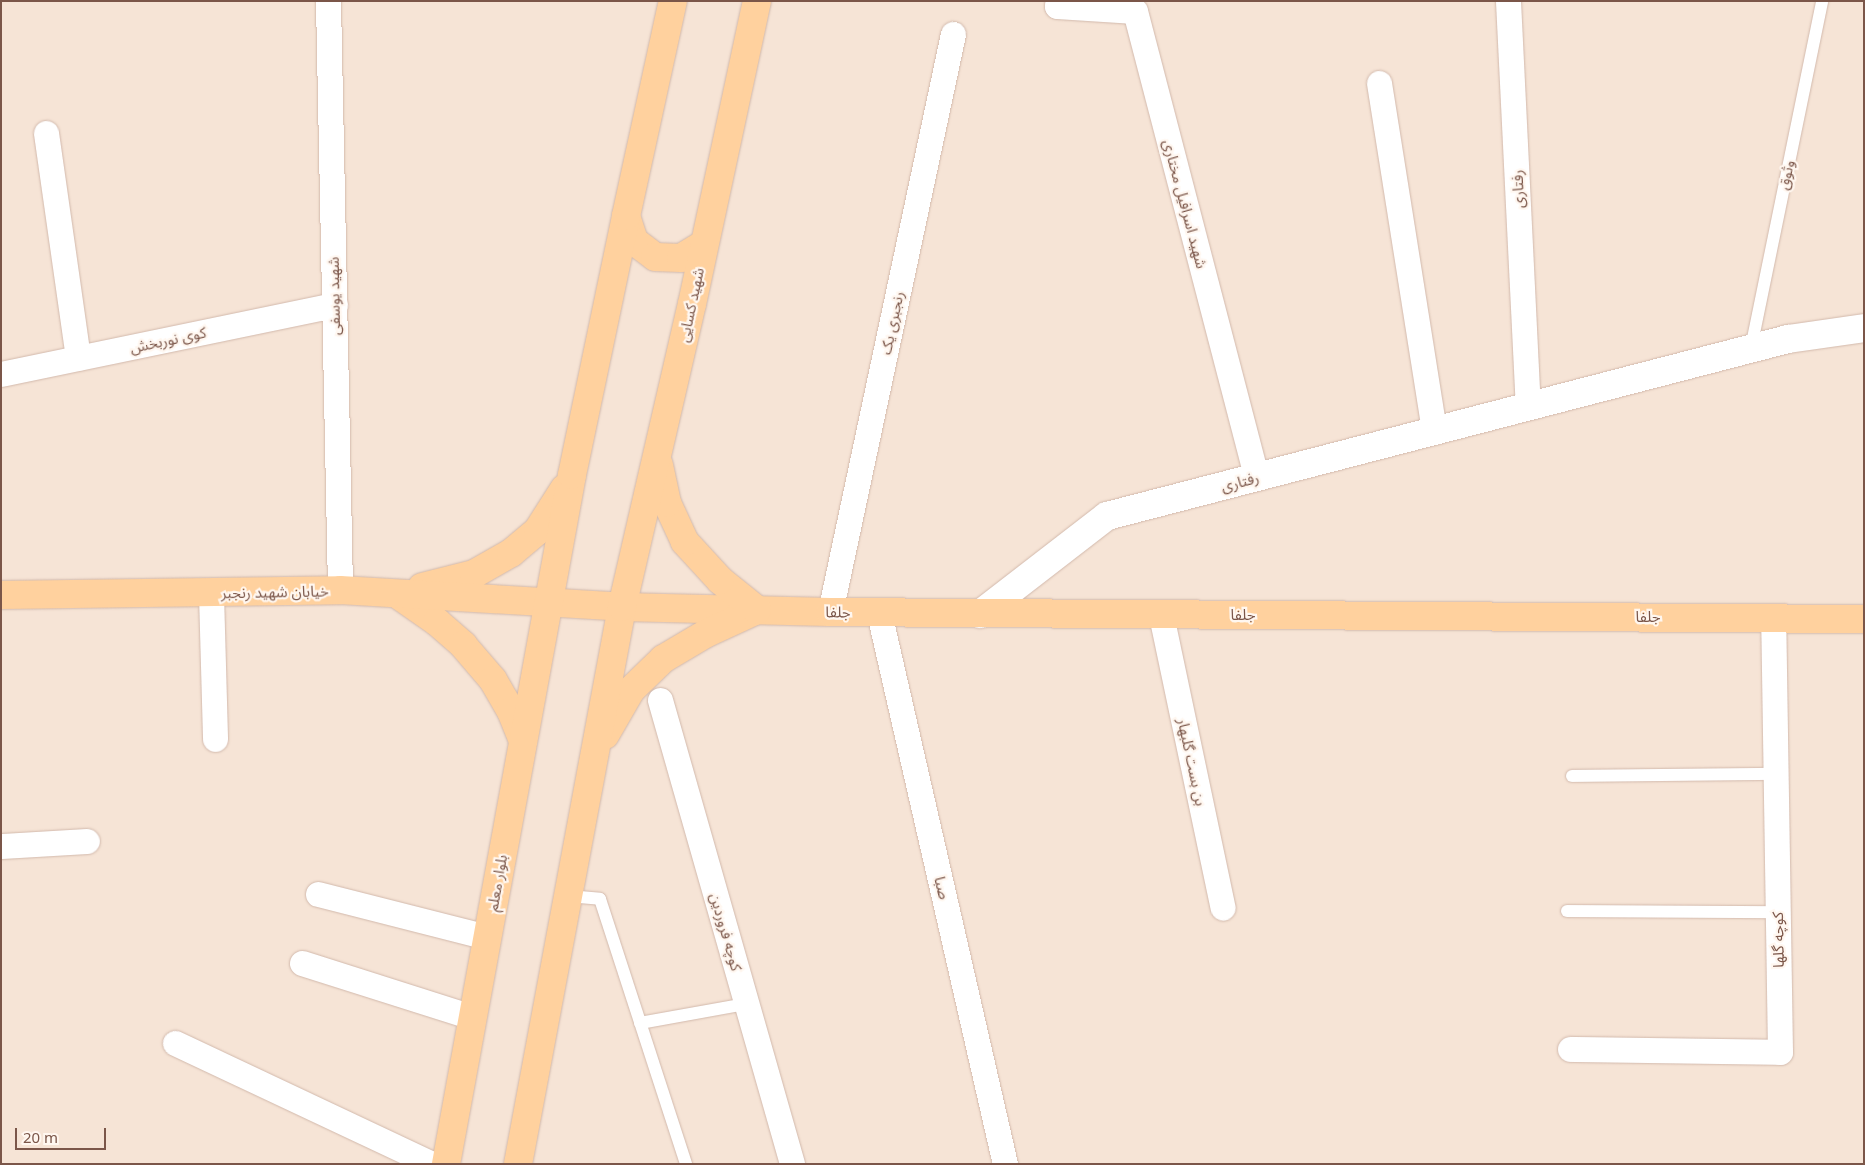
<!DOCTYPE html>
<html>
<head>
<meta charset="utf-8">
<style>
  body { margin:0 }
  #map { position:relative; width:1865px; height:1165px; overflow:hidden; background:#fef3e8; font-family:"Noto Sans","Noto Sans Arabic",sans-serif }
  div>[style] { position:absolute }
  .residential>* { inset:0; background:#f6e4d6; transform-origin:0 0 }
  .roads { filter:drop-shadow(0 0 1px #d2b9ac) drop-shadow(0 0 1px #d2b9ac) }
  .lane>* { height:12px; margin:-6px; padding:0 6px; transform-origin:6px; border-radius:6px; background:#fff }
  .street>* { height:25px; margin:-12.5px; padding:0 12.5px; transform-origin:12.5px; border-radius:12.5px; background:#fff }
  .secondary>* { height:28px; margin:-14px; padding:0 14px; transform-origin:14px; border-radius:14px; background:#fff }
  .primary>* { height:28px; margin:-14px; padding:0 14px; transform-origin:14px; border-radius:14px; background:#ffd19e }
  span { translate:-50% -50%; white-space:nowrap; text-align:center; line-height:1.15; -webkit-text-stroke:4.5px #fff7f0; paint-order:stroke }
  .street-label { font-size:15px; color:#7b5649 }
  .frame { position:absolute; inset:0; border:2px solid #7b5649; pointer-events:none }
  .scale { position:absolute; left:15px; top:1128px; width:91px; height:22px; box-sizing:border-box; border:2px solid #7b5649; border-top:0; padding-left:6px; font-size:15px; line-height:18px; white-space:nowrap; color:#7b5649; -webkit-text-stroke:4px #fff7f0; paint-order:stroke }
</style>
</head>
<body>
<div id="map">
  <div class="residential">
    <div style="left:1px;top:1px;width:1863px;height:1163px"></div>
  </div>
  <div class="roads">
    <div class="lane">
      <div style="left:1751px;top:348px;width:354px;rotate:-78.4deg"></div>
      <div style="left:1572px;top:776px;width:203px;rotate:-0.6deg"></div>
      <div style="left:568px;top:896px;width:32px;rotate:5deg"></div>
      <div style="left:600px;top:899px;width:279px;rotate:72deg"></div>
      <div style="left:1567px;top:911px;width:210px;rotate:0.3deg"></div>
      <div style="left:640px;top:1023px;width:108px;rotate:-10.2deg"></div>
    </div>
    <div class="street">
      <div style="left:328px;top:1px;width:589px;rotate:88.83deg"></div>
      <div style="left:1058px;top:1px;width:5px;rotate:101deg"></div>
      <div style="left:1057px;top:6px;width:78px;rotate:3.7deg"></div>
      <div style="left:1135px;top:11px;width:481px;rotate:75.4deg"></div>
      <div style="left:1508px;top:1px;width:406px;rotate:87.2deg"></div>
      <div style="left:1379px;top:83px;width:353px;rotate:81deg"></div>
      <div style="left:46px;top:133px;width:227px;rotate:81.9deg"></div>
      <div style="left:1px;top:374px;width:341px;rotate:-11.7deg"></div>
      <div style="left:211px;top:594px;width:145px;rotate:88.4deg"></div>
      <div style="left:830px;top:612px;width:591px;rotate:-77.99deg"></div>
      <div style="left:879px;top:613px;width:565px;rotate:77.12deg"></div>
      <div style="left:1161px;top:615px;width:299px;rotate:78.1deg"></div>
      <div style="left:660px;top:700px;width:482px;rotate:74.1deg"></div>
      <div style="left:1px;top:846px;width:86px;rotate:-3.3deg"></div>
      <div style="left:318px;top:894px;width:174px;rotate:14.3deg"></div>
      <div style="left:302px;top:963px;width:178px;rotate:17.6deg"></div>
      <div style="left:175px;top:1043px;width:284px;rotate:25.2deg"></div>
      <div style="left:1570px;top:1049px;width:210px;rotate:0.8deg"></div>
      <div style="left:1780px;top:1052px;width:434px;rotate:-90.9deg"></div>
    </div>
    <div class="secondary">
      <div style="left:980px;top:614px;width:160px;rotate:-37.7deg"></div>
      <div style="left:1107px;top:516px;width:704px;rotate:-14.57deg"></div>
      <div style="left:1788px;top:339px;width:77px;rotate:-8.2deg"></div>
    </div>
    <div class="primary">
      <div style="left:626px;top:216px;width:26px;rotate:72deg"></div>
      <div style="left:634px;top:241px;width:26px;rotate:37deg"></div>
      <div style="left:655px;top:257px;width:26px;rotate:2deg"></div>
      <div style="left:681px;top:258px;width:26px;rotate:-31deg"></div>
      <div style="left:422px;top:587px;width:54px;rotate:-14deg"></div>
      <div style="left:474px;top:574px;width:43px;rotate:-29.6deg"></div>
      <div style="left:511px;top:553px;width:35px;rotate:-40deg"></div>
      <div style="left:538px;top:530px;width:49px;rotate:-57.6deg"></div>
      <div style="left:397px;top:594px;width:49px;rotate:35deg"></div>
      <div style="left:437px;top:622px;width:35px;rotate:41deg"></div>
      <div style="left:463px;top:645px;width:46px;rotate:49.4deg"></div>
      <div style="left:493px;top:680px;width:36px;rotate:60deg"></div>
      <div style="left:511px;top:711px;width:32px;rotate:68deg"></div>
      <div style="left:1px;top:595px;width:339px;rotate:-0.8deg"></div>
      <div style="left:340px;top:590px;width:283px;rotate:3.4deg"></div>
      <div style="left:622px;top:607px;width:208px;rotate:1.4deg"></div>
      <div style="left:830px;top:612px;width:1034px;rotate:0.39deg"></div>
      <div style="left:605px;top:735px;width:52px;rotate:-60deg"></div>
      <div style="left:631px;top:690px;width:45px;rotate:-44.1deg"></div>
      <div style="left:663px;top:659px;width:51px;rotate:-30.6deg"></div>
      <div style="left:707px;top:633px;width:55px;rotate:-24.7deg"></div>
      <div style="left:757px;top:610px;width:48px;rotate:-141deg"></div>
      <div style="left:720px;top:580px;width:52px;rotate:-132.6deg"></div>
      <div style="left:685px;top:542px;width:43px;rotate:-114.8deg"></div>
      <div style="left:667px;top:503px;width:39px;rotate:-102deg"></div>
      <div style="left:446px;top:1164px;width:700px;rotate:-79.64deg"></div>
      <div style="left:572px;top:475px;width:265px;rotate:-78.2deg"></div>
      <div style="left:626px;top:216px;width:220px;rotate:-77.7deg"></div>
      <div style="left:518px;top:1164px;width:567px;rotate:-79.42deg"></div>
      <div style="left:622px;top:607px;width:311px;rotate:-77deg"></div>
      <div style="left:692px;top:304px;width:310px;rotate:-77.9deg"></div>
    </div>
  </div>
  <div class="street-label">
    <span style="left:1786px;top:175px;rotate:-78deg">وثوق</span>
    <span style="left:1518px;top:189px;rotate:-93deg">رفتاری</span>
    <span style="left:1185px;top:204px;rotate:75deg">شهید اسرافیل مختاری</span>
    <span style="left:334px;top:296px;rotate:-91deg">شهید یوسفی</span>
    <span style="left:691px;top:305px;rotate:-78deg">شهید کسایی</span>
    <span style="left:892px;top:323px;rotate:-78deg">رنجبری یک</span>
    <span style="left:168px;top:340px;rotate:-12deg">کوی نوربخش</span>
    <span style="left:1240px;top:482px;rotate:-15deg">رفتاری</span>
    <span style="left:275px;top:592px;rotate:-1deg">خیابان شهید رنجبر</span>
    <span style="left:838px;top:612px;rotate:1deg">جلفا</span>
    <span style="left:1243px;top:615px">جلفا</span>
    <span style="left:1648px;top:617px">جلفا</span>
    <span style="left:1192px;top:762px;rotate:78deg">بن بست گلبهار</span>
    <span style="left:497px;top:883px;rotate:-80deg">بلوار معلم</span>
    <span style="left:942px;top:888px;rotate:77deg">صبا</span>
    <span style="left:726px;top:932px;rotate:74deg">کوچه فروردین</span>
    <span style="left:1778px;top:940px;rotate:-91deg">کوچه گلها</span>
  </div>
  <div class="frame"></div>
  <div class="scale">20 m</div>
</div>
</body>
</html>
